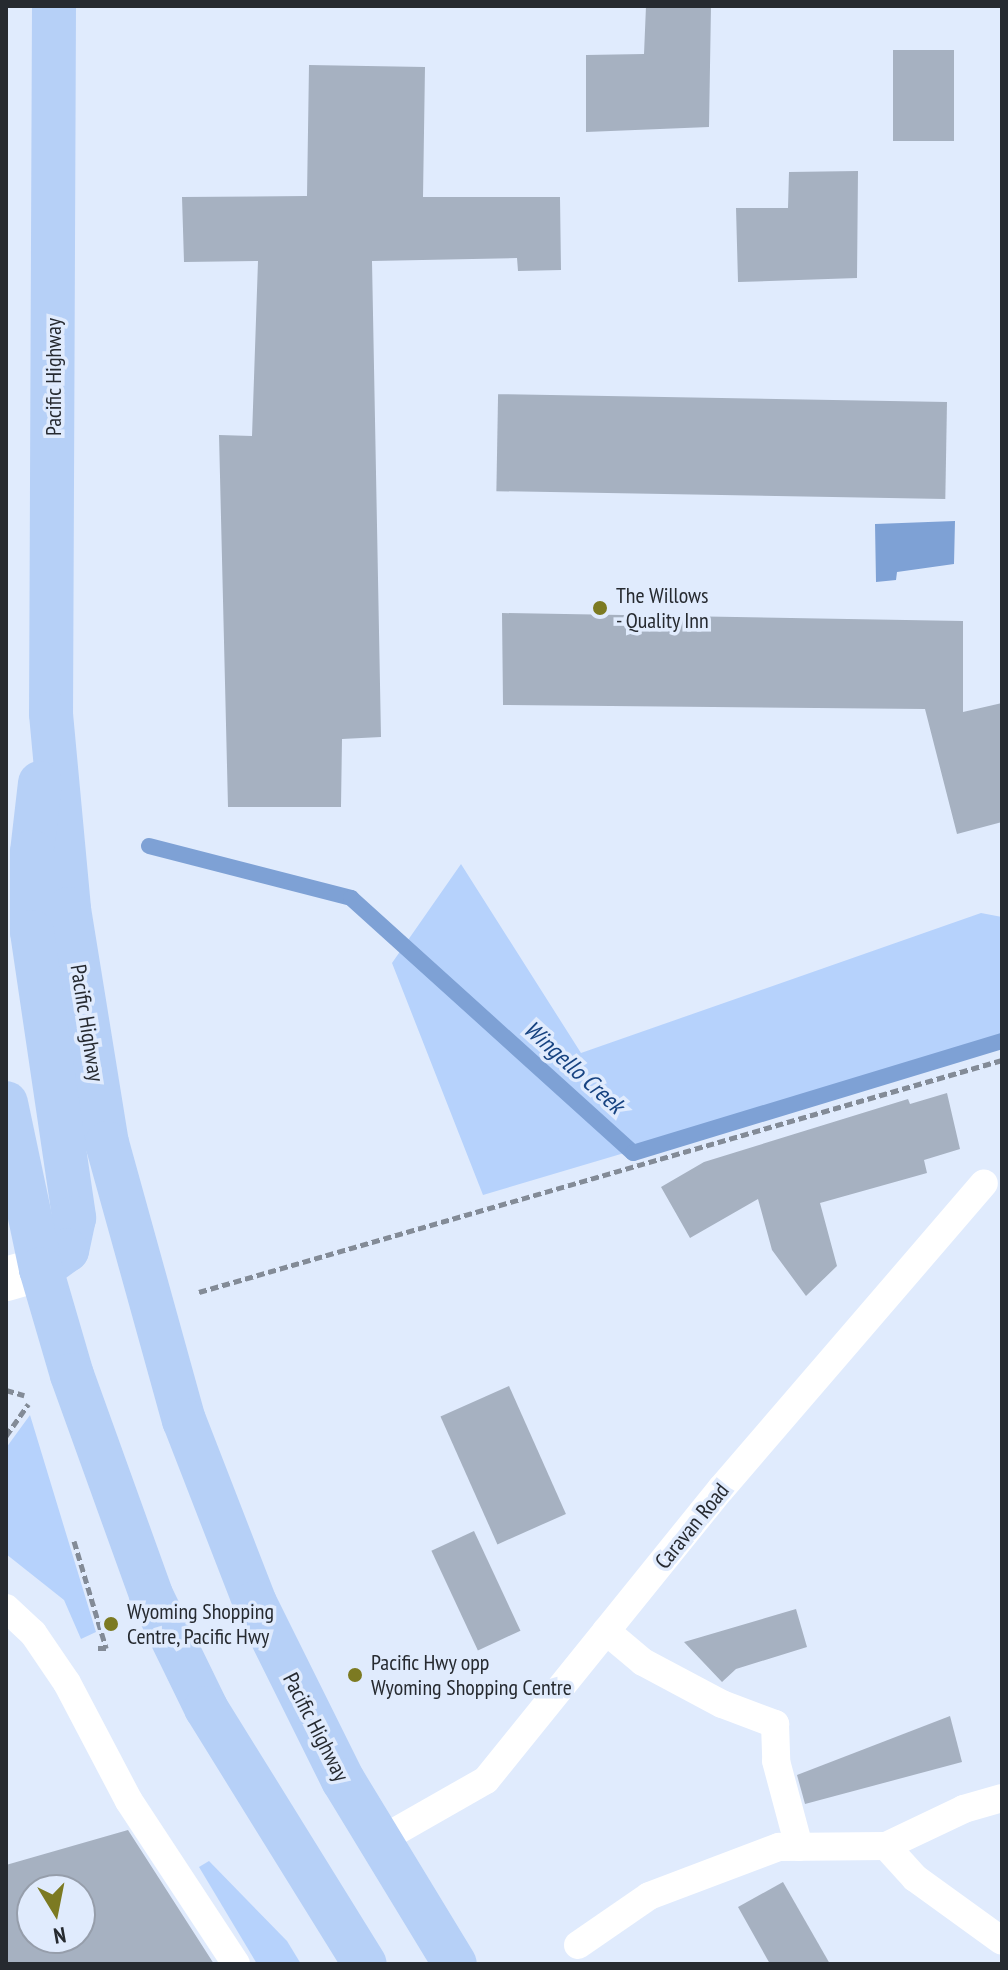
<!DOCTYPE html>
<html>
<head>
<meta charset="utf-8">
<style>
  body { margin:0 }
  #map { position:relative; width:1008px; height:1970px; overflow:hidden; background:#e0ebfd; font-family:"PT Sans Narrow",sans-serif }
  div>[style] { position:absolute }
  .green>* { inset:0; background:#b6d2fc }
  .water>* { inset:0; background:#7ea1d5 }
  .stream>* { height:16px; margin:-8px; padding:0 8px; transform-origin:8px; border-radius:8px; background:#7ea1d5 }
  .building>* { inset:0; background:#a6b1c1; transform-origin:0 0 }
  .path>* { height:5px; margin-top:-2.5px; transform-origin:0; background:repeating-linear-gradient(90deg,#838b97 0 8px,transparent 0 12px) }
  .service>* { height:28px; margin:-14px; padding:0 14px; transform-origin:14px; border-radius:14px; background:#fff }
  .tertiary>* { height:44px; margin:-22px; padding:0 22px; transform-origin:22px; border-radius:22px; background:#fff }
  .primary>* { height:44px; margin:-22px; padding:0 22px; transform-origin:22px; border-radius:22px; background:#b6d0f7 }
  .dots>* { width:22px; height:22px; translate:-50% -50%; box-sizing:border-box; border:4px solid #e0ebfd; border-radius:50% }
  span { translate:-50% -50%; white-space:nowrap; text-align:center; line-height:1.15; -webkit-text-stroke:7px #e0ebfd; paint-order:stroke }
  .street-label { font-size:22px; color:#262a30 }
  .poi-label { font-size:22px; color:#262a30 }
  .left { translate:0 -50%; text-align:left }
  .water-label { font-size:24px; color:#174381; font-style:italic }
  .frame { position:absolute; inset:0; border:8px solid #262a30; pointer-events:none }
  .north { position:absolute; left:16px; top:1874px; width:80px; height:80px; box-sizing:border-box; background:#e0ebfd; border:2px solid #969eab; border-radius:50%; rotate:170deg; font-size:22px; font-weight:700; line-height:32px; text-align:center; color:#262a30 }
  .north::after { content:''; display:block; margin:auto; width:28px; height:36px; background:#7c7a22; clip-path:polygon(50% 0,100% 100%,50% 72%,0 100%) }
</style>
</head>
<body>
<div id="map">
  <div class="green">
    <div style="clip-path:polygon(461px 864px,581px 1053px,981px 913px,1002px 917px,1002px 1033px,995px 1043px,483px 1195px,392px 963px)"></div>
    <div style="clip-path:polygon(30px 1415px,96px 1632px,81px 1639px,64px 1600px,6px 1554px,6px 1448px)"></div>
    <div style="clip-path:polygon(209px 1861px,287px 1941px,301px 1964px,257px 1964px,199px 1867px)"></div>
  </div>
  <div class="water">
    <div style="clip-path:polygon(955px 521px,954px 564px,897px 572px,896px 580px,876px 582px,875px 524px)"></div>
  </div>
  <div class="stream">
    <div style="left:149px;top:846px;width:209px;rotate:14.4deg"></div>
    <div style="left:351px;top:898px;width:380px;rotate:42.1deg"></div>
    <div style="left:633px;top:1153px;width:386px;rotate:-16.9deg"></div>
  </div>
  <div class="building">
    <div style="clip-path:polygon(646px 6px,711px 6px,709px 127px,586px 132px,586px 55px,644px 54px)"></div>
    <div style="left:954px;top:50px;width:91px;height:61px;rotate:90deg"></div>
    <div style="clip-path:polygon(309px 65px,425px 67px,423px 197px,560px 197px,561px 270px,518px 271px,517px 258px,372px 261px,381px 737px,342px 739px,341px 807px,228px 807px,219px 435px,252px 436px,258px 261px,184px 262px,182px 197px,307px 196px)"></div>
    <div style="clip-path:polygon(858px 171px,857px 278px,738px 282px,736px 208px,788px 208px,789px 172px)"></div>
    <div style="left:947px;top:402px;width:97px;height:449px;rotate:91deg"></div>
    <div style="clip-path:polygon(502px 613px,963px 621px,963px 712px,1002px 703px,1002px 822px,957px 834px,925px 709px,503px 705px)"></div>
    <div style="clip-path:polygon(947px 1093px,960px 1149px,924px 1160px,927px 1173px,820px 1203px,837px 1266px,806px 1296px,772px 1250px,758px 1199px,690px 1238px,661px 1187px,704px 1162px,908px 1099px,910px 1104px)"></div>
    <div style="left:509px;top:1386px;width:140px;height:75px;rotate:66deg"></div>
    <div style="left:474px;top:1531px;width:110px;height:47px;rotate:65deg"></div>
    <div style="clip-path:polygon(796px 1609px,807px 1647px,736px 1669px,722px 1682px,684px 1642px)"></div>
    <div style="clip-path:polygon(950px 1716px,962px 1762px,805px 1804px,797px 1775px)"></div>
    <div style="clip-path:polygon(evenodd,128px 1830px,214px 1964px,6px 1964px,6px 1865px,128px 1830px,32px 1890px,80px 1890px,80px 1938px,32px 1938px,32px 1890px)"></div>
    <div style="clip-path:polygon(783px 1882px,830px 1964px,770px 1964px,738px 1907px)"></div>
  </div>
  <div class="path">
    <div style="left:199px;top:1292px;width:836px;rotate:-16.11deg"></div>
    <div style="left:6px;top:1390px;width:19px;rotate:16deg"></div>
    <div style="left:6px;top:1436px;width:39px;rotate:-55deg"></div>
    <div style="left:74px;top:1541px;width:112px;rotate:73.3deg"></div>
    <div style="left:106px;top:1648px;width:11px;rotate:180deg"></div>
  </div>
  <div class="service">
    <div style="left:6px;top:1608px;width:37px;rotate:43deg"></div>
    <div style="left:33px;top:1633px;width:60px;rotate:55.8deg"></div>
    <div style="left:67px;top:1683px;width:133px;rotate:62.3deg"></div>
    <div style="left:129px;top:1801px;width:195px;rotate:56.7deg"></div>
    <div style="left:606px;top:1631px;width:48px;rotate:40deg"></div>
    <div style="left:643px;top:1662px;width:89px;rotate:28deg"></div>
    <div style="left:722px;top:1704px;width:57px;rotate:20.7deg"></div>
    <div style="left:775px;top:1724px;width:37px;rotate:88deg"></div>
    <div style="left:776px;top:1761px;width:89px;rotate:75deg"></div>
    <div style="left:1002px;top:1798px;width:40px;rotate:164deg"></div>
    <div style="left:964px;top:1809px;width:86px;rotate:154.6deg"></div>
    <div style="left:886px;top:1846px;width:43px;rotate:47.8deg"></div>
    <div style="left:915px;top:1878px;width:107px;rotate:35.9deg"></div>
    <div style="left:379px;top:1841px;width:123px;rotate:-29.7deg"></div>
    <div style="left:486px;top:1780px;width:374px;rotate:-51.1deg"></div>
    <div style="left:721px;top:1489px;width:403px;rotate:-49.3deg"></div>
    <div style="left:578px;top:1945px;width:86px;rotate:-34.6deg"></div>
    <div style="left:649px;top:1896px;width:139px;rotate:-20.7deg"></div>
    <div style="left:779px;top:1847px;width:107px;rotate:-0.5deg"></div>
  </div>
  <div class="tertiary">
    <div style="left:6px;top:1279px;width:36px;rotate:-16deg"></div>
  </div>
  <div class="primary">
    <div style="left:54px;top:6px;width:708px;rotate:90.24deg"></div>
    <div style="left:51px;top:714px;width:196px;rotate:84.7deg"></div>
    <div style="left:69px;top:909px;width:237px;rotate:80.8deg"></div>
    <div style="left:107px;top:1143px;width:288px;rotate:74.5deg"></div>
    <div style="left:184px;top:1420px;width:196px;rotate:68.8deg"></div>
    <div style="left:255px;top:1603px;width:198px;rotate:63.6deg"></div>
    <div style="left:343px;top:1780px;width:215px;rotate:58.7deg"></div>
    <div style="left:40px;top:783px;width:69px;rotate:96.6deg"></div>
    <div style="left:32px;top:852px;width:80px;rotate:90deg"></div>
    <div style="left:32px;top:932px;width:289px;rotate:81.6deg"></div>
    <div style="left:74px;top:1218px;width:33px;rotate:102deg"></div>
    <div style="left:67px;top:1250px;width:32px;rotate:144deg"></div>
    <div style="left:6px;top:1103px;width:170px;rotate:78.1deg"></div>
    <div style="left:41px;top:1269px;width:110px;rotate:73.7deg"></div>
    <div style="left:72px;top:1375px;width:234px;rotate:70.2deg"></div>
    <div style="left:151px;top:1595px;width:126px;rotate:64deg"></div>
    <div style="left:206px;top:1708px;width:301px;rotate:58.2deg"></div>
  </div>
  <div class="dots">
    <div style="left:600px;top:608px;background:#7c7a22"></div>
    <div style="left:111px;top:1624px;background:#7c7a22"></div>
    <div style="left:355px;top:1675px;background:#7c7a22"></div>
  </div>
  <div class="street-label">
    <span style="left:54px;top:377px;rotate:-90deg">Pacific Highway</span>
    <span style="left:87px;top:1023px;rotate:81deg">Pacific Highway</span>
    <span style="left:692px;top:1526px;rotate:-51deg">Caravan Road</span>
    <span style="left:316px;top:1727px;rotate:63deg">Pacific Highway</span>
  </div>
  <div class="poi-label">
    <span class="left" style="left:616px;top:608px">The Willows<br>- Quality Inn</span>
    <span class="left" style="left:127px;top:1624px">Wyoming Shopping<br>Centre, Pacific Hwy</span>
    <span class="left" style="left:371px;top:1675px">Pacific Hwy opp<br>Wyoming Shopping Centre</span>
  </div>
  <div class="water-label">
    <span style="left:574px;top:1067px;rotate:42deg">Wingello Creek</span>
  </div>
  <div class="frame"></div>
  <div class="north">N</div>
</div>
</body>
</html>
